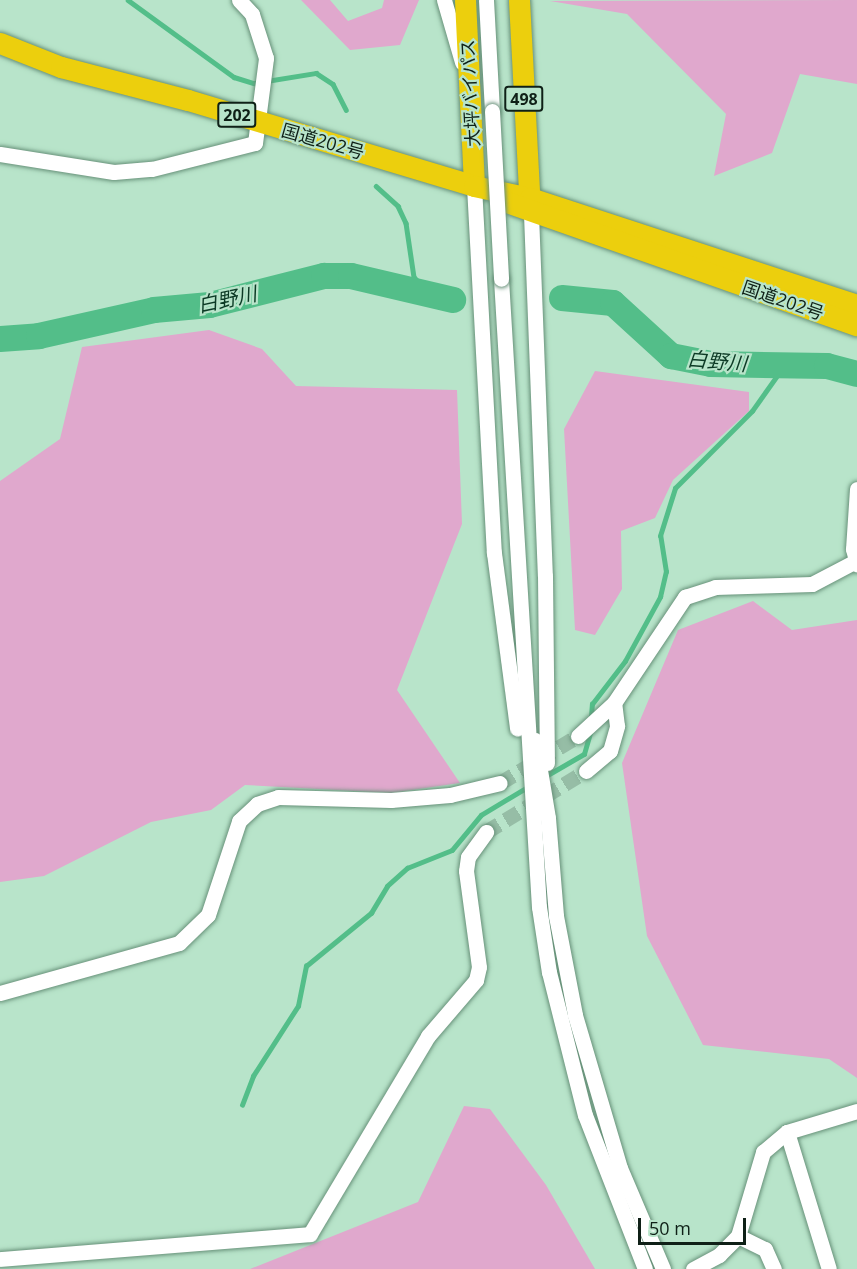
<!DOCTYPE html>
<html>
<head>
<meta charset="utf-8">
<style>
  body { margin:0 }
  #map { position:relative; width:857px; height:1269px; overflow:hidden; background:#b8e4ca; font-family:"Open Sans","Noto Sans JP",sans-serif }
  div>[style] { position:absolute }
  .green>* { inset:0; background:#e0a8cd }
  .stream>* { height:4.5px; margin:-2.25px; padding:0 2.25px; transform-origin:2.25px; border-radius:2.25px; background:#53be89 }
  .river>* { height:26px; margin:-13px; padding:0 13px; transform-origin:13px; border-radius:13px; background:#53be89 }
  .minor-tunnel>* { height:15px; margin-top:-7.5px; transform-origin:0; background:repeating-linear-gradient(90deg,#96bda6 0 15px,transparent 0 23px) }
  .roads { filter:drop-shadow(0 0 2px #679179) drop-shadow(0 0 2px #679179) }
  .minor>* { height:15px; margin:-7.5px; padding:0 7.5px; transform-origin:7.5px; border-radius:7.5px; background:#fff }
  .highway>* { height:21px; margin:-10.5px; padding:0 10.5px; transform-origin:10.5px; border-radius:10.5px; background:#eccf0d }
  .bridges { filter:drop-shadow(0 0 2px #679179) drop-shadow(0 0 2px #679179) }
  .minor-bridge>* { height:15px; margin:-7.5px; padding:0 7.5px; transform-origin:7.5px; border-radius:7.5px; background:#fff }
  span { translate:-50% -50%; white-space:nowrap; text-align:center; line-height:1.15; -webkit-text-stroke:4.5px #b8e4ca; paint-order:stroke }
  .shield-label span { padding:2px 4px; background:#b8e4ca; border:2px solid; border-radius:4px; -webkit-text-stroke-width:0 }
  .shield-label { font-size:16px; color:#0f2017; font-weight:700 }
  .street-label { font-size:18px; color:#0f2017 }
  .water-label { font-size:20px; color:#0c3a25; font-style:italic }
  .scale { position:absolute; left:638px; top:1218px; width:108px; height:27px; box-sizing:border-box; border:3px solid #0f2017; border-top:0; padding-left:8px; font-size:18px; line-height:21px; white-space:nowrap; color:#0f2017; -webkit-text-stroke:4px #b8e4ca; paint-order:stroke }
</style>
</head>
<body>
<div id="map">
  <div class="green">
    <div style="clip-path:polygon(301px 0,330px 0,348px 21px,382px 8px,384px 0,419px 0,400px 45px,350px 50px)"></div>
    <div style="clip-path:polygon(857px 0,857px 84px,800px 74px,772px 153px,714px 176px,726px 114px,627px 14px,550px 1px)"></div>
    <div style="clip-path:polygon(209px 330px,262px 349px,296px 386px,457px 390px,462px 524px,397px 690px,460px 783px,391px 793px,245px 785px,211px 810px,151px 822px,44px 876px,0 882px,0 481px,60px 439px,82px 347px)"></div>
    <div style="clip-path:polygon(595px 371px,749px 392px,749px 411px,673px 480px,655px 518px,621px 531px,622px 589px,595px 635px,575px 630px,564px 429px)"></div>
    <div style="clip-path:polygon(753px 601px,792px 630px,857px 620px,857px 1078px,829px 1059px,703px 1045px,647px 936px,622px 763px,678px 630px)"></div>
    <div style="clip-path:polygon(464px 1106px,490px 1109px,546px 1185px,595px 1269px,250px 1269px,418px 1202px)"></div>
  </div>
  <div class="stream">
    <div style="left:128px;top:0;width:131px;rotate:36deg"></div>
    <div style="left:234px;top:77px;width:21px;rotate:17deg"></div>
    <div style="left:254px;top:83px;width:63px;rotate:-9.2deg"></div>
    <div style="left:316px;top:73px;width:20px;rotate:33deg"></div>
    <div style="left:333px;top:84px;width:29px;rotate:63deg"></div>
    <div style="left:376px;top:186px;width:30px;rotate:42deg"></div>
    <div style="left:398px;top:206px;width:19px;rotate:65deg"></div>
    <div style="left:406px;top:223px;width:55px;rotate:81.6deg"></div>
    <div style="left:414px;top:277px;width:19px;rotate:47deg"></div>
    <div style="left:591px;top:717px;width:13px;rotate:-86deg"></div>
    <div style="left:592px;top:704px;width:54px;rotate:-52.5deg"></div>
    <div style="left:625px;top:661px;width:73px;rotate:-61.3deg"></div>
    <div style="left:660px;top:597px;width:26px;rotate:-77deg"></div>
    <div style="left:666px;top:572px;width:36px;rotate:-99deg"></div>
    <div style="left:660px;top:536px;width:50px;rotate:-72.6deg"></div>
    <div style="left:675px;top:488px;width:109px;rotate:-45deg"></div>
    <div style="left:752px;top:411px;width:59px;rotate:-54.7deg"></div>
    <div style="left:544px;top:777px;width:46px;rotate:-29.9deg"></div>
    <div style="left:584px;top:754px;width:26px;rotate:-74deg"></div>
    <div style="left:242px;top:1105px;width:31px;rotate:-69deg"></div>
    <div style="left:253px;top:1076px;width:83px;rotate:-57.3deg"></div>
    <div style="left:298px;top:1006px;width:41px;rotate:-78.7deg"></div>
    <div style="left:306px;top:966px;width:84px;rotate:-39.2deg"></div>
    <div style="left:371px;top:913px;width:31px;rotate:-59deg"></div>
    <div style="left:387px;top:886px;width:27px;rotate:-42deg"></div>
    <div style="left:407px;top:868px;width:48px;rotate:-21.8deg"></div>
    <div style="left:452px;top:850px;width:45px;rotate:-50.4deg"></div>
    <div style="left:481px;top:815px;width:56px;rotate:-31.1deg"></div>
  </div>
  <div class="river">
    <div style="left:562px;top:298px;width:51px;rotate:5.6deg"></div>
    <div style="left:613px;top:303px;width:79px;rotate:42.4deg"></div>
    <div style="left:671px;top:356px;width:41px;rotate:11.3deg"></div>
    <div style="left:711px;top:364px;width:116px;rotate:1deg"></div>
    <div style="left:827px;top:366px;width:31px;rotate:15deg"></div>
    <div style="left:0;top:339px;width:39px;rotate:-4deg"></div>
    <div style="left:39px;top:336px;width:118px;rotate:-12.7deg"></div>
    <div style="left:154px;top:310px;width:56px;rotate:-5.1deg"></div>
    <div style="left:210px;top:305px;width:118px;rotate:-14.3deg"></div>
    <div style="left:324px;top:276px;width:27px"></div>
    <div style="left:351px;top:276px;width:105px;rotate:13.2deg"></div>
  </div>
  <div class="minor-tunnel">
    <div style="left:500px;top:783px;width:91px;rotate:-31.1deg"></div>
    <div style="left:486px;top:832px;width:117px;rotate:-31.4deg"></div>
  </div>
  <div class="roads">
    <div class="minor">
      <div style="left:444px;top:0;width:65px;rotate:73.8deg"></div>
      <div style="left:486px;top:0;width:111px;rotate:86.9deg"></div>
      <div style="left:0;top:154px;width:115px;rotate:9deg"></div>
      <div style="left:114px;top:172px;width:38px;rotate:-5deg"></div>
      <div style="left:152px;top:169px;width:106px;rotate:-14.2deg"></div>
      <div style="left:255px;top:143px;width:86px;rotate:-82.6deg"></div>
      <div style="left:266px;top:58px;width:46px;rotate:-107.7deg"></div>
      <div style="left:252px;top:14px;width:19px;rotate:-133deg"></div>
      <div style="left:474px;top:186px;width:368px;rotate:86.9deg"></div>
      <div style="left:494px;top:553px;width:177px;rotate:82.5deg"></div>
      <div style="left:531px;top:214px;width:362px;rotate:87.8deg"></div>
      <div style="left:545px;top:576px;width:187px;rotate:89.4deg"></div>
      <div style="left:501px;top:279px;width:629px;rotate:86.54deg"></div>
      <div style="left:539px;top:907px;width:66px;rotate:81.3deg"></div>
      <div style="left:549px;top:972px;width:147px;rotate:75.9deg"></div>
      <div style="left:585px;top:1115px;width:165px;rotate:68.7deg"></div>
      <div style="left:857px;top:489px;width:60px;rotate:93.8deg"></div>
      <div style="left:853px;top:549px;width:16px;rotate:75deg"></div>
      <div style="left:578px;top:736px;width:49px;rotate:-42.5deg"></div>
      <div style="left:614px;top:703px;width:128px;rotate:-56.2deg"></div>
      <div style="left:685px;top:597px;width:32px;rotate:-18deg"></div>
      <div style="left:715px;top:587px;width:97px;rotate:-1.8deg"></div>
      <div style="left:812px;top:584px;width:47px;rotate:-27.6deg"></div>
      <div style="left:535px;top:740px;width:79px;rotate:80.5deg"></div>
      <div style="left:548px;top:818px;width:98px;rotate:85.3deg"></div>
      <div style="left:556px;top:916px;width:101px;rotate:79.1deg"></div>
      <div style="left:575px;top:1015px;width:159px;rotate:73.6deg"></div>
      <div style="left:620px;top:1168px;width:110px;rotate:66.9deg"></div>
      <div style="left:586px;top:771px;width:31px;rotate:-40deg"></div>
      <div style="left:610px;top:751px;width:26px;rotate:-74deg"></div>
      <div style="left:617px;top:726px;width:23px;rotate:-97deg"></div>
      <div style="left:0;top:993px;width:186px;rotate:-15.6deg"></div>
      <div style="left:179px;top:943px;width:40px;rotate:-44deg"></div>
      <div style="left:208px;top:915px;width:99px;rotate:-71.7deg"></div>
      <div style="left:239px;top:821px;width:25px;rotate:-43deg"></div>
      <div style="left:257px;top:804px;width:22px;rotate:-18deg"></div>
      <div style="left:278px;top:797px;width:113px;rotate:1.5deg"></div>
      <div style="left:391px;top:800px;width:59px;rotate:-4.8deg"></div>
      <div style="left:450px;top:795px;width:51px;rotate:-13.5deg"></div>
      <div style="left:787px;top:1132px;width:143px;rotate:73deg"></div>
      <div style="left:738px;top:1236px;width:30px;rotate:26deg"></div>
      <div style="left:765px;top:1249px;width:22px;rotate:66deg"></div>
      <div style="left:0;top:1259px;width:311px;rotate:-4.6deg"></div>
      <div style="left:310px;top:1234px;width:230px;rotate:-59.2deg"></div>
      <div style="left:428px;top:1036px;width:74px;rotate:-49.4deg"></div>
      <div style="left:476px;top:980px;width:13px;rotate:-77deg"></div>
      <div style="left:479px;top:967px;width:97px;rotate:-97.7deg"></div>
      <div style="left:466px;top:871px;width:14px;rotate:-82deg"></div>
      <div style="left:468px;top:857px;width:31px;rotate:-54deg"></div>
      <div style="left:693px;top:1269px;width:30px;rotate:-28deg"></div>
      <div style="left:719px;top:1255px;width:27px;rotate:-45deg"></div>
      <div style="left:738px;top:1236px;width:88px;rotate:-73.4deg"></div>
      <div style="left:763px;top:1152px;width:31px;rotate:-40deg"></div>
      <div style="left:787px;top:1132px;width:73px;rotate:-16.7deg"></div>
    </div>
    <div class="highway">
      <div style="left:465px;top:0;width:186px;rotate:87.2deg"></div>
      <div style="left:519px;top:0;width:209px;rotate:87deg"></div>
      <div style="left:0;top:43px;width:66px;rotate:21.5deg"></div>
      <div style="left:61px;top:67px;width:131px;rotate:14.6deg"></div>
      <div style="left:188px;top:100px;width:299px;rotate:16.7deg"></div>
      <div style="left:474px;top:186px;width:57px;rotate:12.1deg"></div>
      <div style="left:530px;top:198px;width:344px;rotate:18.1deg"></div>
      <div style="left:504px;top:201px;width:374px;rotate:19.4deg"></div>
    </div>
  </div>
  <div class="bridges">
    <div class="minor-bridge">
      <div style="left:492px;top:111px;width:168px;rotate:86.9deg"></div>
    </div>
  </div>
  <div class="shield-label">
    <span style="left:524px;top:99px">498</span>
    <span style="left:237px;top:115px">202</span>
  </div>
  <div class="street-label">
    <span style="left:470px;top:93px;rotate:-93deg">大坪バイパス</span>
    <span style="left:323px;top:141px;rotate:16deg">国道202号</span>
    <span style="left:783px;top:300px;rotate:19deg">国道202号</span>
  </div>
  <div class="water-label">
    <span style="left:227px;top:299px;rotate:-12deg">白野川</span>
    <span style="left:717px;top:361px;rotate:5deg">白野川</span>
  </div>
  <div class="scale">50 m</div>
</div>
</body>
</html>
